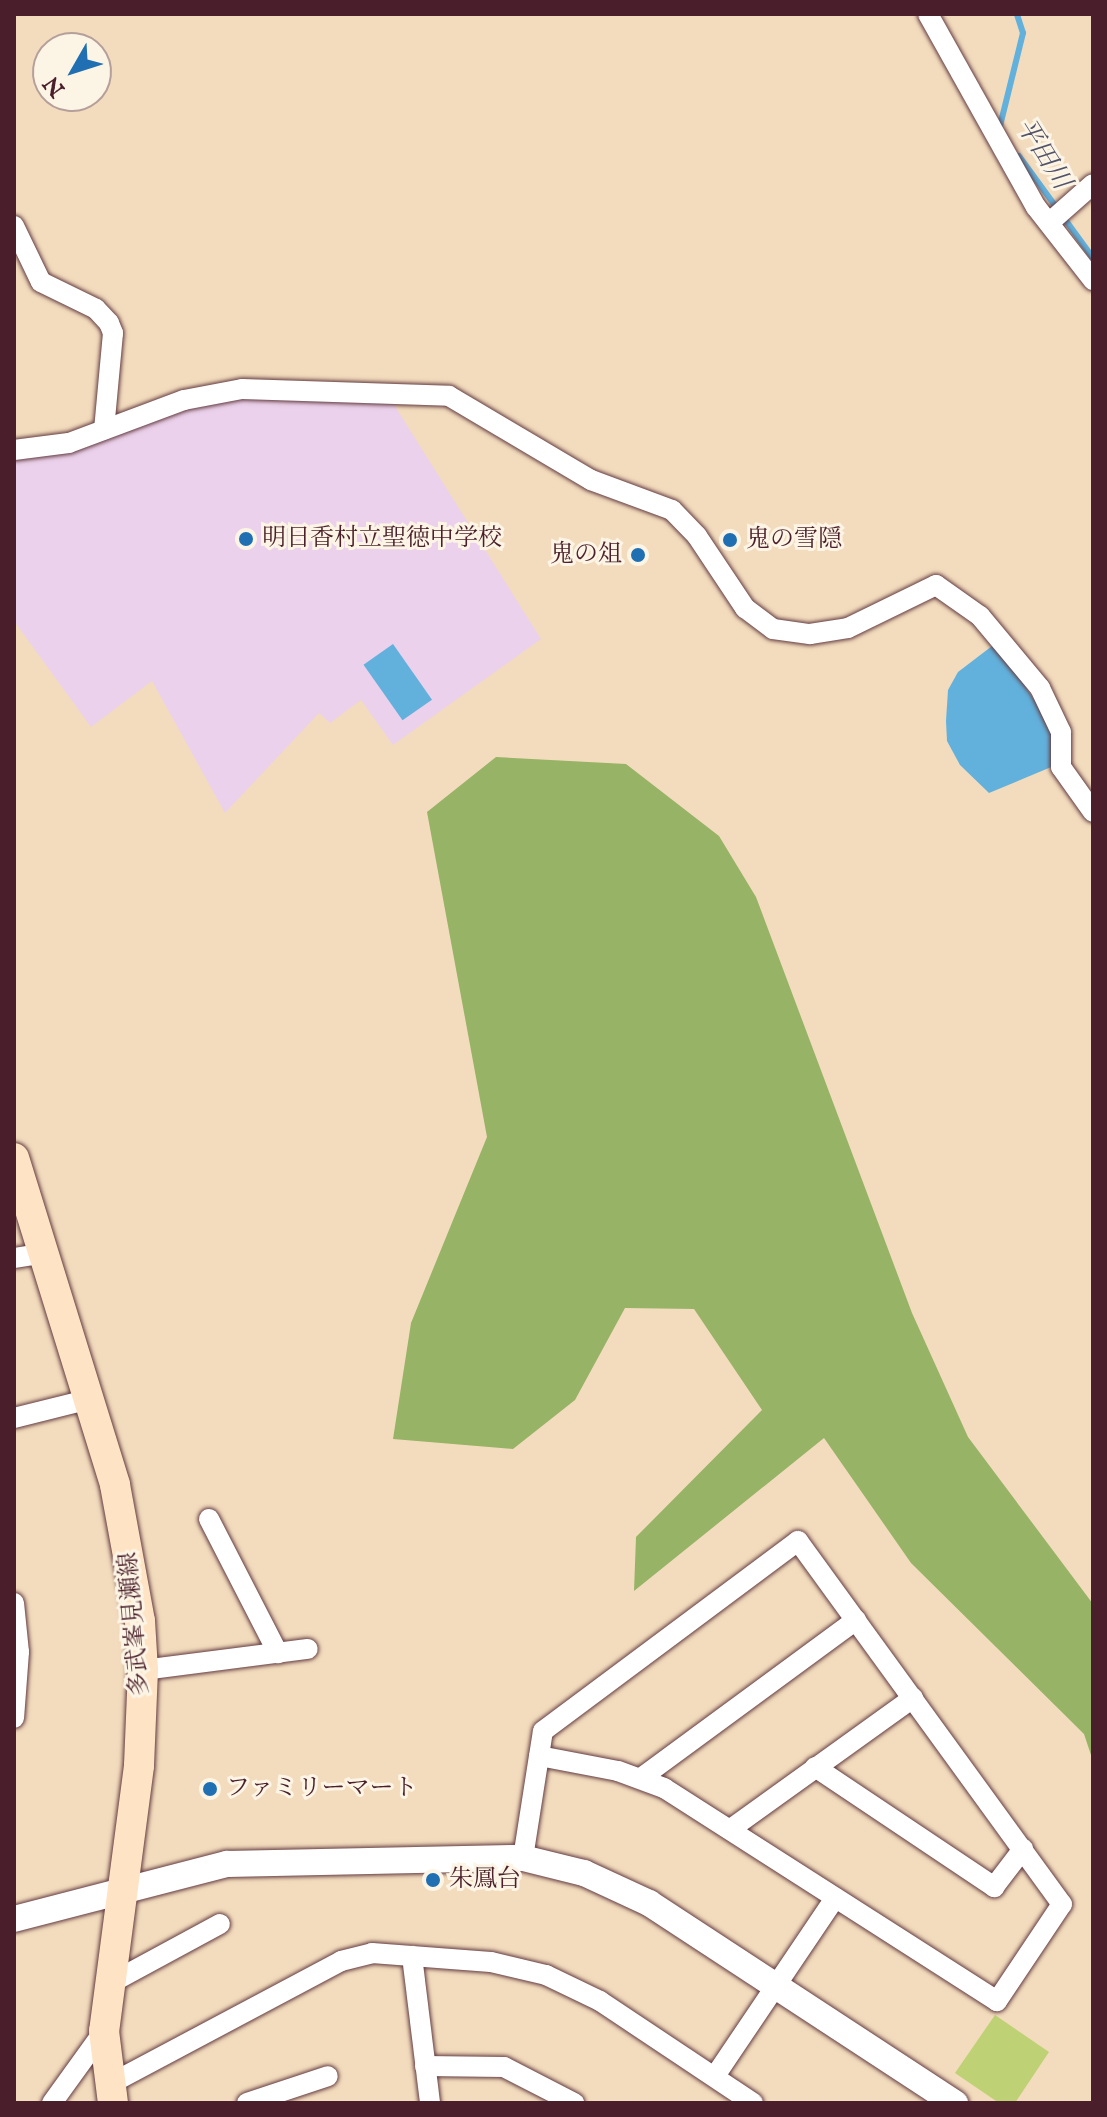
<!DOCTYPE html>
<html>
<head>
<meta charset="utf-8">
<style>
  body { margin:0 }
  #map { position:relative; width:1107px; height:2117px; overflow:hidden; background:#f3dcbd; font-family:"IM FELL English","Noto Serif JP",serif }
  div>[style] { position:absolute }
  .built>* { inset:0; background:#ebd1eb }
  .green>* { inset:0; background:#bed174 }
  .forest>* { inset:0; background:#96b366 }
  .water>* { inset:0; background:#62b1dc; transform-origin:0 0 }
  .stream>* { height:6px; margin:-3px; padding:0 3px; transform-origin:3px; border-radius:3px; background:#62b1dc }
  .roads { filter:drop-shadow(0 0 2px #633b41) drop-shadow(0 0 2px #633b41) }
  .minor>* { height:20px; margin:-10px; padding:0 10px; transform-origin:10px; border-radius:10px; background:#fff }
  .tertiary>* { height:26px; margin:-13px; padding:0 13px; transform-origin:13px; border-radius:13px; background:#fff }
  .secondary>* { height:30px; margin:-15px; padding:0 15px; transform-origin:15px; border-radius:15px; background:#fee4c5 }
  .dots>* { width:22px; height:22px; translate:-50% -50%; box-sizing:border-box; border:4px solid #fcf5e5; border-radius:50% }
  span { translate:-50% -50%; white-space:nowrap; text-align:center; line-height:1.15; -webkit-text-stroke:6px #fcf5e5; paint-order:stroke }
  .poi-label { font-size:24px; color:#4a1f2b }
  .left { translate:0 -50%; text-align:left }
  .right { translate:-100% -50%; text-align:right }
  .street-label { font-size:24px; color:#4a1f2b }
  .water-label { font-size:26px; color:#525269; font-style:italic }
  .frame { position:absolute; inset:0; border:16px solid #4a1f2b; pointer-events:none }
  .north { position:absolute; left:32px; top:32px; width:80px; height:80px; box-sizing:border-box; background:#fcf5e5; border:2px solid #b59f9b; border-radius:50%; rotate:231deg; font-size:22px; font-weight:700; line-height:32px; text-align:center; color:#4a1f2b }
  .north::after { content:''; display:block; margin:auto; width:28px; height:36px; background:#1f6fb2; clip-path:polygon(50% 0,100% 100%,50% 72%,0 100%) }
</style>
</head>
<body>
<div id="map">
  <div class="built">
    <div style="clip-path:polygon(256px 398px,393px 403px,541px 639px,393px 745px,361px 700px,330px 723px,319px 713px,225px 813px,152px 681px,91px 727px,14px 621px,14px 456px,194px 404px)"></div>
  </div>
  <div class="green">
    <div style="clip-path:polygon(995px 2015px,1049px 2052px,1015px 2103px,999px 2103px,955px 2073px)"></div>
  </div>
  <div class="forest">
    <div style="clip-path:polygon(496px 757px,626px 764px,719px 836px,756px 897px,912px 1313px,968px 1437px,1093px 1604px,1093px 1761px,1084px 1734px,911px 1563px,824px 1438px,634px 1591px,636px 1537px,762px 1410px,694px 1309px,625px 1308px,575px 1400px,513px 1449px,393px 1439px,411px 1323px,487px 1137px,427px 812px)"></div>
  </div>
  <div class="water">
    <div style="clip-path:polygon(996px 643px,1054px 729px,1056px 765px,989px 793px,960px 765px,947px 741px,946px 721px,948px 690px,958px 672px)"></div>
    <div style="left:393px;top:644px;width:68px;height:36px;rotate:55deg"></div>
  </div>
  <div class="stream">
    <div style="left:1000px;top:126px;width:96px;rotate:-76.1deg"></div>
    <div style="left:1023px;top:33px;width:20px;rotate:-108deg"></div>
    <div style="left:1019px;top:156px;width:126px;rotate:54deg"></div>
  </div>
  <div class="roads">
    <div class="minor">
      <div style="left:928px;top:14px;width:221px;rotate:60.8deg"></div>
      <div style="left:1036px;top:207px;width:93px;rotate:52deg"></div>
      <div style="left:1050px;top:222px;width:57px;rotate:-41.5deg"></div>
      <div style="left:14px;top:226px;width:62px;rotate:64.3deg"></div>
      <div style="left:41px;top:282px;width:61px;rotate:26.1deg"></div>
      <div style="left:96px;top:309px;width:19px;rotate:47deg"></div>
      <div style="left:109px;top:323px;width:11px;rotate:68deg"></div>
      <div style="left:113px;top:333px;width:97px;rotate:95.3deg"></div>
      <div style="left:14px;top:450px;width:55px;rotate:-7.3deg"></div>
      <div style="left:69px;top:443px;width:123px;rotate:-20.5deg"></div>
      <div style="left:184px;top:400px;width:59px;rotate:-10.7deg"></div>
      <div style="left:242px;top:389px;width:207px;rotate:1.9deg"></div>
      <div style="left:449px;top:396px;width:165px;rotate:30.6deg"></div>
      <div style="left:591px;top:480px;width:86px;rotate:20.3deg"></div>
      <div style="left:672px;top:510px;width:36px;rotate:46deg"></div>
      <div style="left:697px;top:536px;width:87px;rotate:56.3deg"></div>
      <div style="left:745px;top:608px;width:35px;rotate:37deg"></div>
      <div style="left:773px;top:629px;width:37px;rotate:8deg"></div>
      <div style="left:810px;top:634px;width:38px;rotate:-9deg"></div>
      <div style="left:848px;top:628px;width:98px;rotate:-26deg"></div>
      <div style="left:936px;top:585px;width:54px;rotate:35.2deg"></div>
      <div style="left:980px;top:616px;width:94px;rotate:50.2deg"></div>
      <div style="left:1040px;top:688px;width:49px;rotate:64.5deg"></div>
      <div style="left:1061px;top:732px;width:35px;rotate:90deg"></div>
      <div style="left:1061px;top:767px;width:55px;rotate:54.6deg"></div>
      <div style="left:14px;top:1258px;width:31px;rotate:-9deg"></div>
      <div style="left:14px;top:1418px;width:78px;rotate:-14deg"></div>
      <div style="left:209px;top:1519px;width:151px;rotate:62.8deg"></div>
      <div style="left:14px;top:1603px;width:49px;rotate:84.2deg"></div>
      <div style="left:19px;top:1652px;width:66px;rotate:94.3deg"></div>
      <div style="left:143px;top:1670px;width:166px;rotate:-7.3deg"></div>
      <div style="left:815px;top:1767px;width:216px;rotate:33.8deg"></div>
      <div style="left:994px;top:1887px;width:48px;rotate:-52.7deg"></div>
      <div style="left:641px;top:1778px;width:267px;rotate:-36.3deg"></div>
      <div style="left:732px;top:1828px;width:223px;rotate:-35.7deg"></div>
      <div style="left:523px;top:1858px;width:103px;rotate:-81.1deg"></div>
      <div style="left:539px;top:1756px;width:25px;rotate:-81deg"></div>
      <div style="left:543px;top:1731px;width:318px;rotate:-36.7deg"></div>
      <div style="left:798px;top:1541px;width:449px;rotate:54deg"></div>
      <div style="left:1062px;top:1904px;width:117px;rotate:123.8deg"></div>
      <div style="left:997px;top:2001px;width:395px;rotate:-147.4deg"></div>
      <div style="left:664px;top:1788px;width:49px;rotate:-159.7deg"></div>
      <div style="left:618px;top:1771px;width:80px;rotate:-169.2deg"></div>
      <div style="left:412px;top:1956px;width:148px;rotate:83deg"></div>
      <div style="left:109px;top:1984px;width:126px;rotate:-28.4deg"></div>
      <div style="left:425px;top:2066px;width:79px;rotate:0.7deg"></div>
      <div style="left:504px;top:2067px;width:79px;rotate:27.2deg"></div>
      <div style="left:715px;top:2076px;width:215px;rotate:-56deg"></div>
      <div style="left:110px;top:2084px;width:262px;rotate:-28deg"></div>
      <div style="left:341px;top:1961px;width:32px;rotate:-14deg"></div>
      <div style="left:372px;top:1953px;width:119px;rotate:4.3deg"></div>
      <div style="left:491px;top:1962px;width:57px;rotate:13.3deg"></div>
      <div style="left:546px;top:1975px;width:60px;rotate:25.7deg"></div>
      <div style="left:600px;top:2001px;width:184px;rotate:33.7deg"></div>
      <div style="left:52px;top:2103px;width:89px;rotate:-54.2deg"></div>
      <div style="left:247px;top:2103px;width:85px;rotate:-18.4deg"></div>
    </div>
    <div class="tertiary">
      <div style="left:14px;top:1919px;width:220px;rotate:-14.5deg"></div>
      <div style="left:227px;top:1864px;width:296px;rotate:-1.2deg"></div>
      <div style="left:523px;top:1858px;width:63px;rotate:13.8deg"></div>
      <div style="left:584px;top:1873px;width:72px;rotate:24.8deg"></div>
      <div style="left:649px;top:1903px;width:366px;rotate:33.2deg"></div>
    </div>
    <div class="secondary">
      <div style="left:14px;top:1158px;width:342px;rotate:72.8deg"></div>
      <div style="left:115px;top:1485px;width:138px;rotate:79.6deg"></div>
      <div style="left:140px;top:1621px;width:49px;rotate:86.5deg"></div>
      <div style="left:143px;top:1670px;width:96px;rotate:92.4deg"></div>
      <div style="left:139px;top:1766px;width:267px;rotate:97.5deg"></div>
      <div style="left:104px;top:2031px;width:73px;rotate:82.9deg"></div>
    </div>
  </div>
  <div class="dots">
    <div style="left:246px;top:539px;background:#1f6fb2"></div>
    <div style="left:730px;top:540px;background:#1f6fb2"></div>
    <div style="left:638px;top:555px;background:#1f6fb2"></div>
    <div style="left:210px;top:1789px;background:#1f6fb2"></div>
    <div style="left:433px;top:1880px;background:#1f6fb2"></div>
  </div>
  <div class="poi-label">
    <span class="left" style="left:262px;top:539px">明日香村立聖徳中学校</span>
    <span class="left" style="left:746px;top:540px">鬼の雪隠</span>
    <span class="right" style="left:622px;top:555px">鬼の俎</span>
    <span class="left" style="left:226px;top:1789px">ファミリーマート</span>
    <span class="left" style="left:449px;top:1880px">朱鳳台</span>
  </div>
  <div class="street-label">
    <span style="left:135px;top:1624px;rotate:-95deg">多武峯見瀬線</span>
  </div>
  <div class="water-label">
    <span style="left:1043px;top:154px;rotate:58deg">平田川</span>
  </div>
  <div class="frame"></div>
  <div class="north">N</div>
</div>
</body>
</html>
